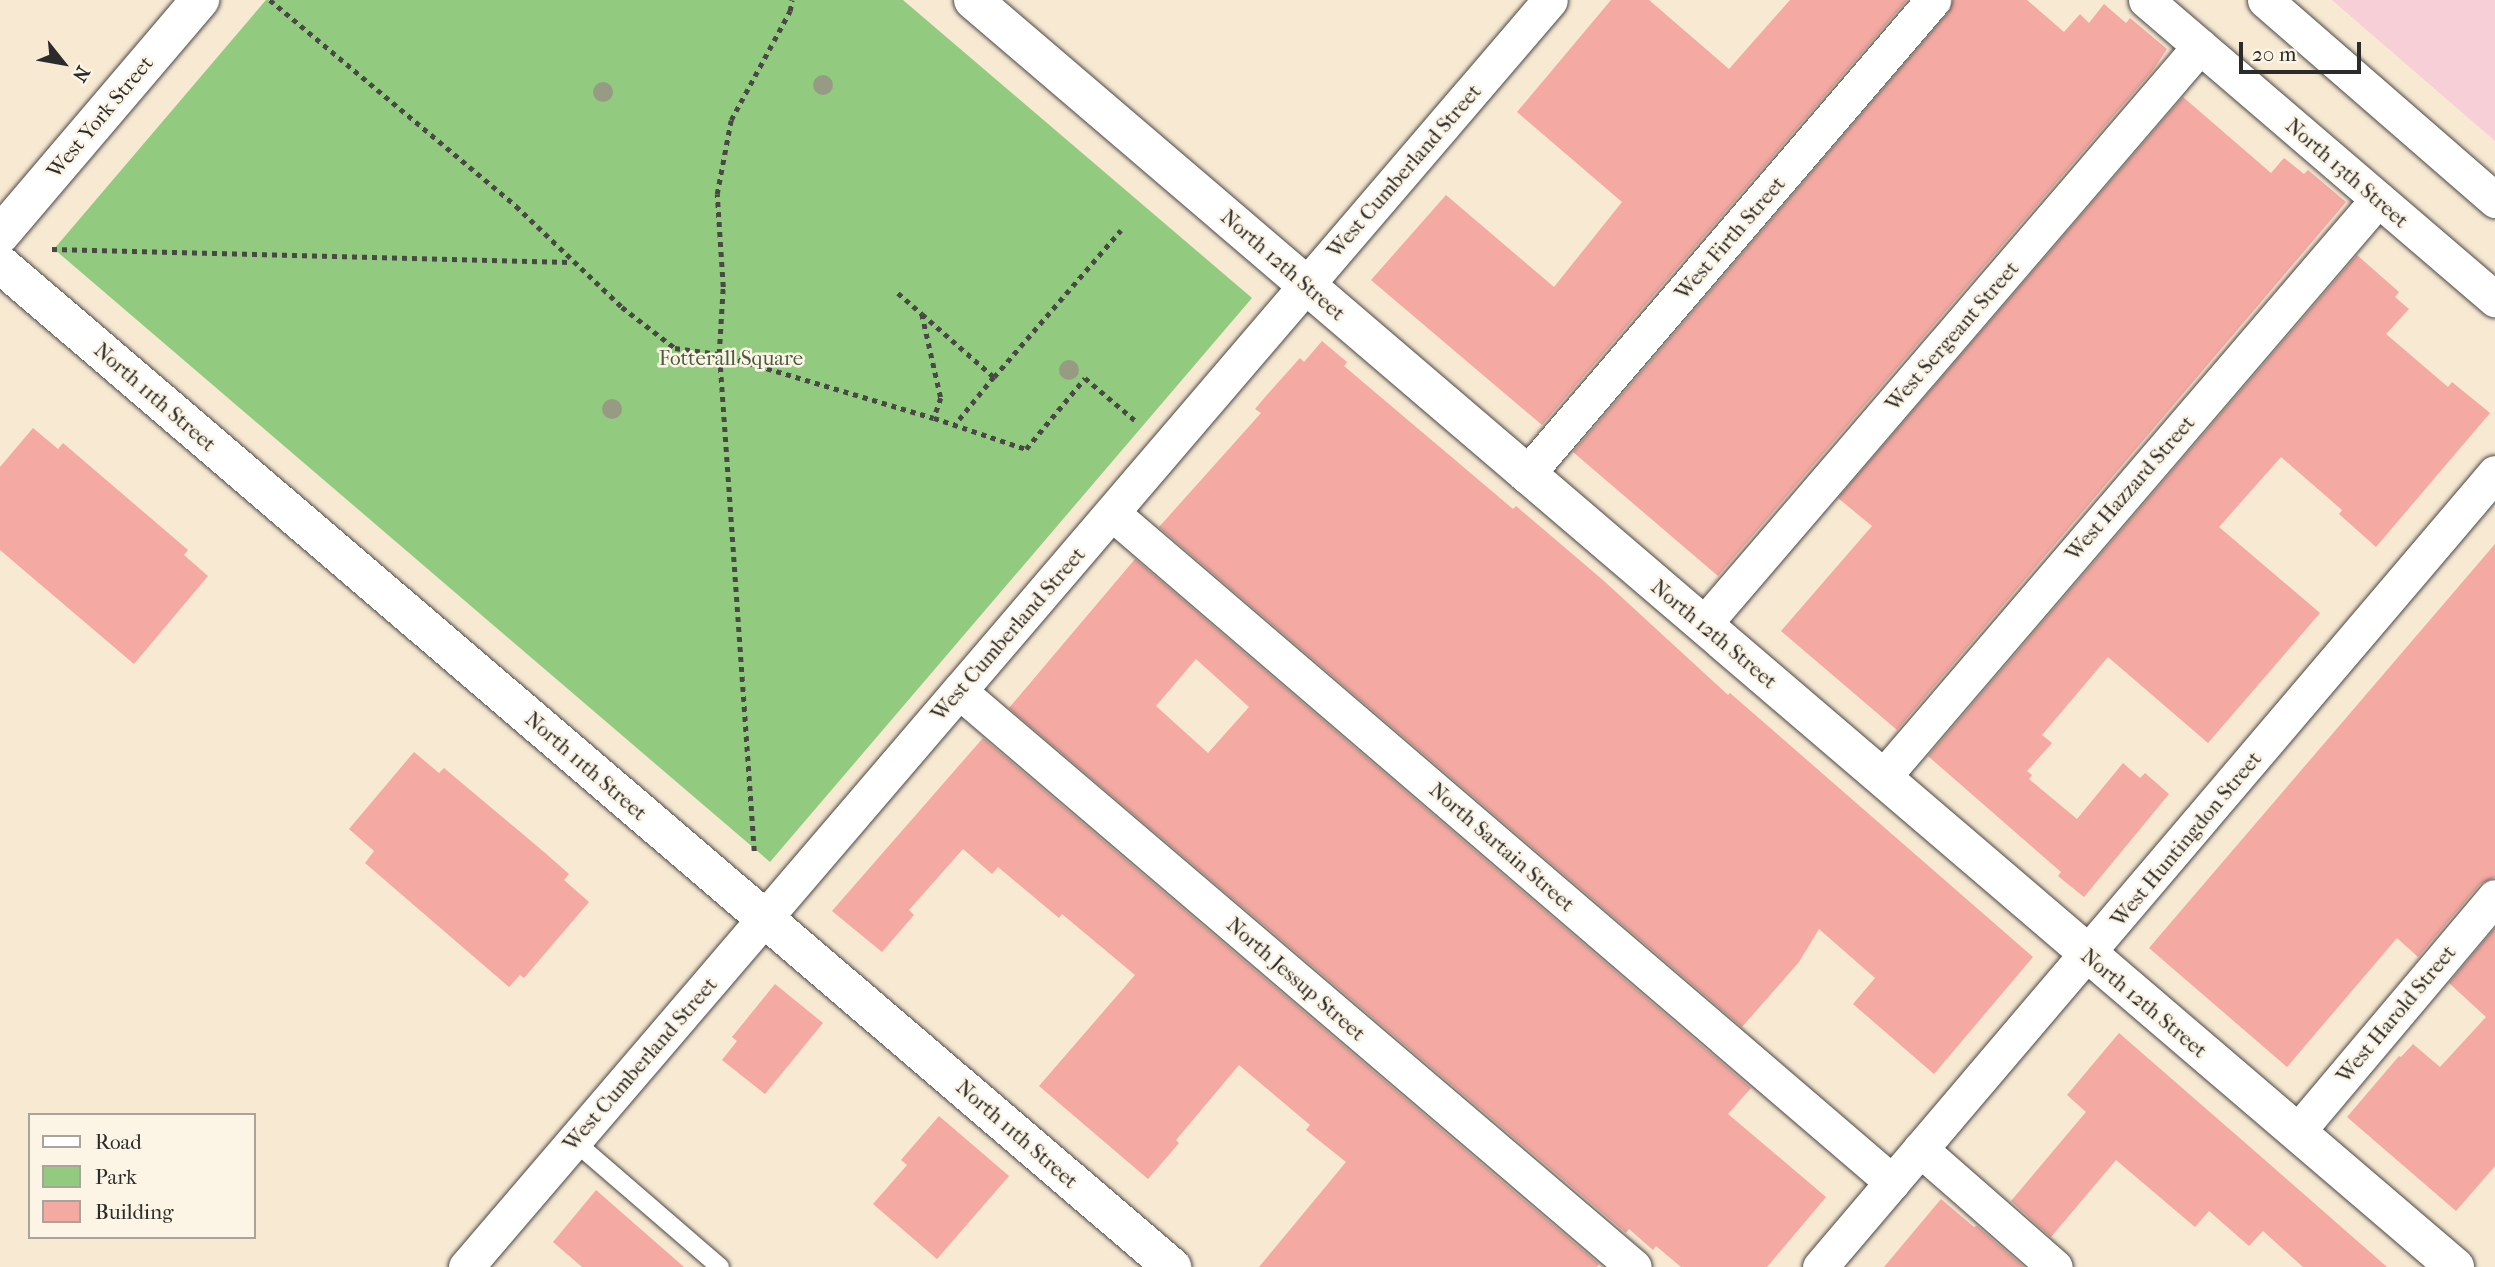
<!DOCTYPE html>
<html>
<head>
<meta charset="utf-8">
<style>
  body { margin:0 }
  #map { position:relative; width:2495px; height:1267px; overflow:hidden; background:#f8e9d3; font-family:"IM FELL French Canon",serif }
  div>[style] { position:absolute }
  .built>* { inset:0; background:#f6cfd7 }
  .green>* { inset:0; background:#92cb7f }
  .building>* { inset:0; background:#f4a9a3 }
  .path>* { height:4.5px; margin-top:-2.25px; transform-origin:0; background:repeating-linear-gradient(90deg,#4a4844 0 5px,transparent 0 10px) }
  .roads { filter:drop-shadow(0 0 2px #4a4844) drop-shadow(0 0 2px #4a4844) }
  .lane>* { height:18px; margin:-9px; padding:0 9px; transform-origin:9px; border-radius:9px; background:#fff }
  .street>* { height:35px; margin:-17.5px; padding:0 17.5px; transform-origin:17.5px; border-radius:17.5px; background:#fff }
  .secondary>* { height:38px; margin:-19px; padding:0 19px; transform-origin:19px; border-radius:19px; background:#fff }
  .trees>* { width:20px; height:20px; margin:-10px; border-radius:50%; background:#989b84 }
  span { translate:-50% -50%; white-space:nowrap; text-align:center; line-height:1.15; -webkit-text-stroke:5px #fcf5e5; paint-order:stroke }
  .street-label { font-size:21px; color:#2b2b2b }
  .park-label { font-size:21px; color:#4a5b44 }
  .legend { position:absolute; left:28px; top:1113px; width:228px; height:126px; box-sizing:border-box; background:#fcf5e5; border:2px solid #a8a49b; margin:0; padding:9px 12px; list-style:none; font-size:21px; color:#2b2b2b }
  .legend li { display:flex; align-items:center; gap:14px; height:35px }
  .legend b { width:35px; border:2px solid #a8a49b }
  .north { position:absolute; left:28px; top:28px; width:70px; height:70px; -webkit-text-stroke:5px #fcf5e5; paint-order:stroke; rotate:121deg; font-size:19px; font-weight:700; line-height:28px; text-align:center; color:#2b2b2b }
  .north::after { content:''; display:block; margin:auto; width:24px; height:32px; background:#2b2b2b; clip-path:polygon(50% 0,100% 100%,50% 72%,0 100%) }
  .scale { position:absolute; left:2239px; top:42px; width:122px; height:32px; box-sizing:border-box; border:4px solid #2b2b2b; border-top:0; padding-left:9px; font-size:21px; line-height:24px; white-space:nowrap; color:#2b2b2b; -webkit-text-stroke:5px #fcf5e5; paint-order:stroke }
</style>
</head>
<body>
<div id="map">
  <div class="built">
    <div style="clip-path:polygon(2332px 0,2495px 0,2495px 141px)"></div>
  </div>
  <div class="green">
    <div style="clip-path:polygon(266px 0,903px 0,1252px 298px,770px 862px,54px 249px)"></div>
  </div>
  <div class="building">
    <div style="clip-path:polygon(1611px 0,1649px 0,1729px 69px,1790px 0,1907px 0,1542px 425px,1371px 280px,1446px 195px,1554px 287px,1622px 202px,1517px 112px)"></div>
    <div style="clip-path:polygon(1953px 0,2027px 0,2064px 32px,2080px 14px,2089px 23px,2104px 4px,2126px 23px,2130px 18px,2167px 49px,2153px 70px,1718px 576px,1573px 452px,1948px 13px)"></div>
    <div style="clip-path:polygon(2183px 97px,2271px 173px,2284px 158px,2304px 174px,2308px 170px,2346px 202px,1897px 730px,1781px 631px,1872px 526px,1838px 498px)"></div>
    <div style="clip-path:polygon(2357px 255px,2399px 292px,2395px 297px,2409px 309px,2386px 334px,2448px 387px,2452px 382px,2490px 413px,2376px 547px,2339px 514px,2342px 510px,2281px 457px,2219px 527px,2320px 613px,2208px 743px,2108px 657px,2042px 735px,2052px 743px,2027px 771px,2032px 775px,2029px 779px,2077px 819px,2123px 763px,2140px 778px,2145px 773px,2169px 794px,2084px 897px,2058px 876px,2061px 872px,1928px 756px)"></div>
    <div style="clip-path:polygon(1322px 341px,1347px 362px,1344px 366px,1513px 509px,1516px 506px,1604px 581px,1728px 695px,1730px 693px,2033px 957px,1934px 1074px,1853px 1004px,1875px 978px,1819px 929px,1799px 962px,1742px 1027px,1159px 527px,1261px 413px,1255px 409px,1266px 396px,1300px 358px,1304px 362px)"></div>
    <div style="clip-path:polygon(33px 428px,58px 449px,63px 443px,188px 550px,184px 555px,208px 576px,134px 664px,0 550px,0 467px)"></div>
    <div style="clip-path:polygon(2495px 544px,2495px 877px,2480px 884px,2418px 957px,2397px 938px,2287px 1067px,2149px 948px)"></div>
    <div style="clip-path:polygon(evenodd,1135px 559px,1751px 1088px,1728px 1114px,1826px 1197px,1767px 1267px,1681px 1267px,1656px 1246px,1653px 1250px,1629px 1229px,1626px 1233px,1009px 708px,1135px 559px,1196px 659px,1249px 707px,1208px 753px,1156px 706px,1196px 659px)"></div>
    <div style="clip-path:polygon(983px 738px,1599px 1264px,1597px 1267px,1259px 1267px,1346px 1162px,1306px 1130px,1310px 1125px,1239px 1065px,1176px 1140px,1179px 1143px,1148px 1179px,1039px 1086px,1135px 975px,1062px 914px,1059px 918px,998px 867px,992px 874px,963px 849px,909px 910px,914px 915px,882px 952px,832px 911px)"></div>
    <div style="clip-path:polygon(414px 752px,439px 773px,444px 768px,544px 852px,569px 874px,564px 880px,589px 902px,524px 978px,520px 975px,509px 987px,365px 863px,374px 851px,349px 829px)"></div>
    <div style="clip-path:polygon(2495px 928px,2495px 1166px,2456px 1211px,2347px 1117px,2399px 1056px,2401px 1057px,2413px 1044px,2440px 1067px,2486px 1017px,2449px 983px)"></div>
    <div style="clip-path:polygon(775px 984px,823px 1023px,765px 1094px,722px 1060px,737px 1041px,732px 1037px)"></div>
    <div style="clip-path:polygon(2119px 1033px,2258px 1154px,2387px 1267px,2303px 1267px,2263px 1231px,2249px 1246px,2209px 1211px,2195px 1227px,2116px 1160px,2051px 1237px,2011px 1201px,2086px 1112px,2067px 1095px)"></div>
    <div style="clip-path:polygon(939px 1116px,1009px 1176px,937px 1259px,873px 1204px,907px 1165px,901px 1160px)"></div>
    <div style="clip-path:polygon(596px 1190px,684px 1267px,582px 1267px,553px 1242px)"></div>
    <div style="clip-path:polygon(1941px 1199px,1974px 1227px,1977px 1226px,2024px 1267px,1884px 1267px)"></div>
  </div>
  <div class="path">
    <div style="left:270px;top:0;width:321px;rotate:39.9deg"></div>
    <div style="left:516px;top:206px;width:146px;rotate:43.6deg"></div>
    <div style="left:622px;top:307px;width:67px;rotate:37.7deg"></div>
    <div style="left:675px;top:348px;width:44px;rotate:7.8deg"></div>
    <div style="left:719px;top:354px;width:224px;rotate:16.6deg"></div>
    <div style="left:934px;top:418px;width:97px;rotate:18.6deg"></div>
    <div style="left:1026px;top:449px;width:92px;rotate:-50.3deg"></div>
    <div style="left:1085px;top:378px;width:68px;rotate:40.2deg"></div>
    <div style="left:52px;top:249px;width:520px;rotate:1.43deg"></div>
    <div style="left:898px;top:293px;width:32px;rotate:41deg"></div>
    <div style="left:922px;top:314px;width:86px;rotate:77.3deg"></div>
    <div style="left:941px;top:398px;width:21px;rotate:109deg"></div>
    <div style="left:922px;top:314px;width:96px;rotate:41.2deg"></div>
    <div style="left:994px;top:377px;width:62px;rotate:129.1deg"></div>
    <div style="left:994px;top:377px;width:194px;rotate:-49.2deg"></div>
    <div style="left:754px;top:851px;width:498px;rotate:-94deg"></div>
    <div style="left:719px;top:354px;width:67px;rotate:-86.6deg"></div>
    <div style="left:723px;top:287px;width:93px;rotate:-93.7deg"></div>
    <div style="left:717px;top:194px;width:75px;rotate:-79.3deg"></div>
    <div style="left:731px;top:120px;width:124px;rotate:-61.6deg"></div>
    <div style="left:790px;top:11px;width:11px;rotate:-80deg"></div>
  </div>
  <div class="roads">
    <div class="lane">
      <div style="left:574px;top:1141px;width:193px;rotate:40.8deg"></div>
    </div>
    <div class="street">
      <div style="left:2146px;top:0;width:460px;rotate:40.6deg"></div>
      <div style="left:2265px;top:0;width:305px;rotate:41deg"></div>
      <div style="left:1526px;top:475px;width:626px;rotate:-49.41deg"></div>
      <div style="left:1112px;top:513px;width:1028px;rotate:40.62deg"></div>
      <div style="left:1703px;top:625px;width:763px;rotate:-49.36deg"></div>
      <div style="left:959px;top:691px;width:887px;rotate:40.48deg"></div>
      <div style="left:1883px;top:777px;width:761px;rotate:-49.42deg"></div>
      <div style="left:2297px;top:1132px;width:307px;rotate:-49.9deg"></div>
      <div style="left:1920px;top:1149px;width:179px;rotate:41.2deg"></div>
      <div style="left:466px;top:1267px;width:1667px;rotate:-49.45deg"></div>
      <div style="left:1820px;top:1267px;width:1042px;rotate:-49.63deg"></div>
    </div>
    <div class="secondary">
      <div style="left:973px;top:0;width:1950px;rotate:40.53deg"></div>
      <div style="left:0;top:235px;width:309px;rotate:-49.6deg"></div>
      <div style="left:0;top:264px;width:1543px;rotate:40.56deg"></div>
    </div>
  </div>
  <div class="trees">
    <div style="left:823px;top:85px"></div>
    <div style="left:603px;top:92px"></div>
    <div style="left:1069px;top:370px"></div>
    <div style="left:612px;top:409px"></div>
  </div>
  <div class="street-label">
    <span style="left:100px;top:117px;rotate:-50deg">West York Street</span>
    <span style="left:1404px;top:171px;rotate:-49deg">West Cumberland Street</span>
    <span style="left:2347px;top:173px;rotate:41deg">North 13th Street</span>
    <span style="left:1730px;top:238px;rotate:-49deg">West Firth Street</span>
    <span style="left:1283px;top:265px;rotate:41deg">North 12th Street</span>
    <span style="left:1952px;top:336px;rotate:-49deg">West Sergeant Street</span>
    <span style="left:155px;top:397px;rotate:41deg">North 11th Street</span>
    <span style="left:2130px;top:488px;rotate:-49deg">West Hazzard Street</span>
    <span style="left:1008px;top:634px;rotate:-49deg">West Cumberland Street</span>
    <span style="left:1714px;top:634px;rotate:40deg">North 12th Street</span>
    <span style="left:586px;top:766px;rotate:41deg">North 11th Street</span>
    <span style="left:2186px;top:839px;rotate:-50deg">West Huntingdon Street</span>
    <span style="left:1502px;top:847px;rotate:41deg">North Sartain Street</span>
    <span style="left:1296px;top:979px;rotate:41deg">North Jessup Street</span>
    <span style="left:2144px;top:1003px;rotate:40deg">North 12th Street</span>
    <span style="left:2396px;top:1014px;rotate:-50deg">West Harold Street</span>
    <span style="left:640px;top:1064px;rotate:-49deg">West Cumberland Street</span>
    <span style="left:1017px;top:1134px;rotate:41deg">North 11th Street</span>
  </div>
  <div class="park-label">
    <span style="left:731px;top:358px">Fotterall Square</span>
  </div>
  <ul class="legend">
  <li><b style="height:9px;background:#fff"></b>Road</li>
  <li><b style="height:19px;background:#92cb7f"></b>Park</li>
  <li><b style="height:19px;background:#f4a9a3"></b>Building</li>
  </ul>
  <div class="north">N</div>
  <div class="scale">20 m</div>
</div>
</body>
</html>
